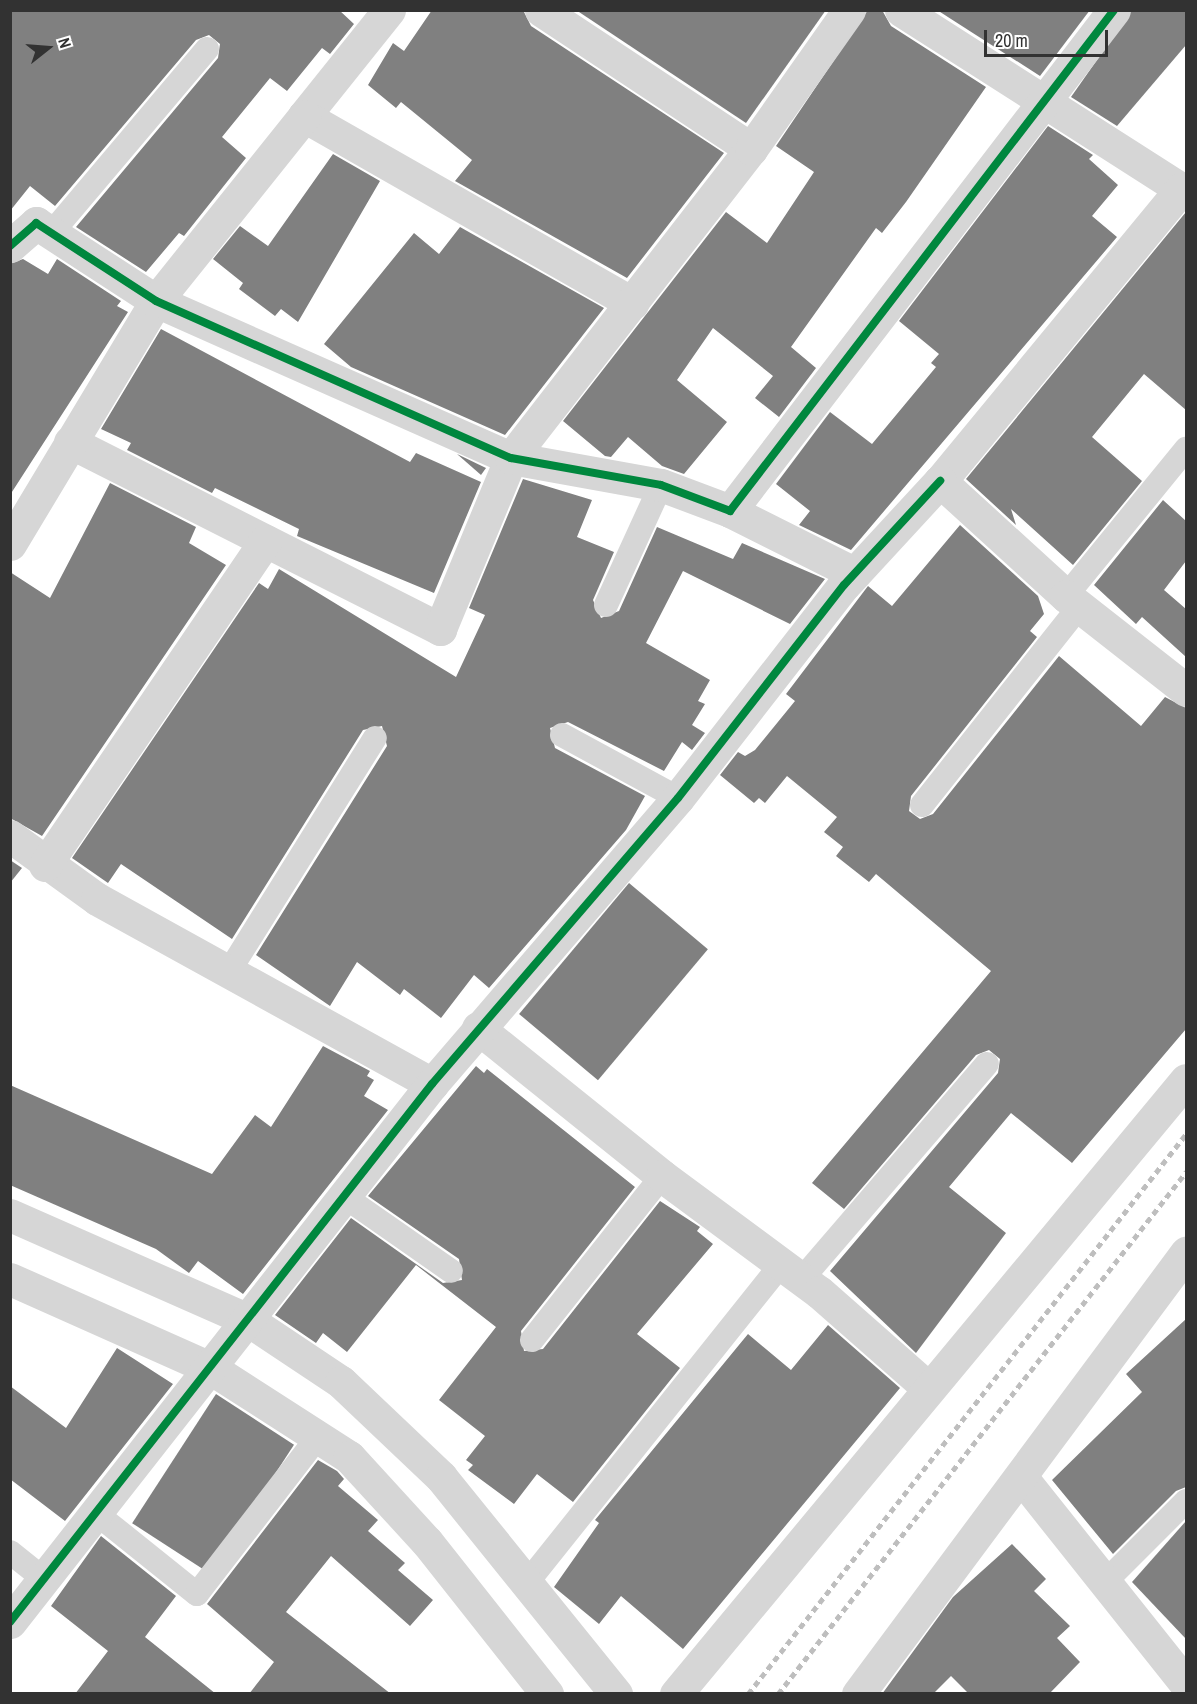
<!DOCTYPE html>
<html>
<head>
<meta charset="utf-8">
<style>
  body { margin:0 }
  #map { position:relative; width:1197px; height:1704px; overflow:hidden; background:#fff; font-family:"Archivo Narrow",sans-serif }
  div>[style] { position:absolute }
  .building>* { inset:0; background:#808080; transform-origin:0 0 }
  .service>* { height:24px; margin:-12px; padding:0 12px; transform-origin:12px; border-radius:12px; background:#d6d6d6 }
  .minor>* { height:33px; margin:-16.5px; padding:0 16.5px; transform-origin:16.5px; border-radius:16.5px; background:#d6d6d6 }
  .rail>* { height:4.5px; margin-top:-2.25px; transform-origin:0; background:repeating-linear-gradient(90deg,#bebebe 0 6px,transparent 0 10.5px) }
  .cycleway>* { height:8px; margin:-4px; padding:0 4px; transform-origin:4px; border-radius:4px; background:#00873e }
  span { translate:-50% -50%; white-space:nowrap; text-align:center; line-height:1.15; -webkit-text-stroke:6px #fff; paint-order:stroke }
  .frame { position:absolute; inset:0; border:12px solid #323232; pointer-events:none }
  .north { position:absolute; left:18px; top:18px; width:60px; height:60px; -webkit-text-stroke:4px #fff; paint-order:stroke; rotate:73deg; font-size:16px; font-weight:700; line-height:24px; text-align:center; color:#323232 }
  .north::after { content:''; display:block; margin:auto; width:21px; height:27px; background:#323232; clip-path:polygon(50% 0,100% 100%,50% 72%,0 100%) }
  .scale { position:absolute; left:984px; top:30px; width:124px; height:27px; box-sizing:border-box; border:3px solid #323232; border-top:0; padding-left:8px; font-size:18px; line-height:21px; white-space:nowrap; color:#323232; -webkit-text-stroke:4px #fff; paint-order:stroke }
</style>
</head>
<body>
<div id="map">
  <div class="building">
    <div style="clip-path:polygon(10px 10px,339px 10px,354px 24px,330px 54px,322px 48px,287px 91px,270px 78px,222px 137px,246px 158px,184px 236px,179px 233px,146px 272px,76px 227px,218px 58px,220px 44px,209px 35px,196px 40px,55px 206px,30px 186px,10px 211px)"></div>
    <div style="clip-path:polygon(432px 10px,523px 10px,531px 26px,724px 153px,627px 278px,455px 181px,472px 160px,401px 102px,396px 108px,368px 85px,393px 43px,404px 51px)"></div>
    <div style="clip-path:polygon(576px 10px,826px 10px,746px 123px)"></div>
    <div style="clip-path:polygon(868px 10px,882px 10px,891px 26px,986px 87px,906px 202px,882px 233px,876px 228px,791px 347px,816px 368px,779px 417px,755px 398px,773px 376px,713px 328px,677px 380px,727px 422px,684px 474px,662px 466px,628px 437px,611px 457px,605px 456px,563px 421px,726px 212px,767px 243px,814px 172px,776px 146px)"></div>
    <div style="clip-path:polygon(937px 10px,1090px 10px,1040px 76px)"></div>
    <div style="clip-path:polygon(1132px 10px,1186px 10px,1186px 45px,1117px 126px,1071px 97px)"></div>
    <div style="clip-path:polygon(1048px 126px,1093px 155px,1089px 159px,1118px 185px,1092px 216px,1117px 237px,851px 550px,799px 525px,810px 511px,776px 484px,830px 412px,872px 444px,936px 367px,931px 363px,939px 354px,899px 321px)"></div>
    <div style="clip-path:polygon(333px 154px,380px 181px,298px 322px,281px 309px,275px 316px,239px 289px,243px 283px,213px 259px,240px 226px,268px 246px)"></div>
    <div style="clip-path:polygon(1186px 212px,1186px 410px,1144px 374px,1092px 437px,1142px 481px,1073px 565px,1011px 509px,1016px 525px,966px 479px)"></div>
    <div style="clip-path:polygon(460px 227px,604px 308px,505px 435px,351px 367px,324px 344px,414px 233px,439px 254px)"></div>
    <div style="clip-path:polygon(23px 259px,48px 274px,57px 259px,121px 301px,117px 306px,128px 312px,10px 495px,10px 264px)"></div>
    <div style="clip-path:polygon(161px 329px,410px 462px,416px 453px,481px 482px,434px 593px,297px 536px,299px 529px,215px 488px,212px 493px,127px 450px,131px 443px,101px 429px)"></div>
    <div style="clip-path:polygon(457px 454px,486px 468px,481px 475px)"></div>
    <div style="clip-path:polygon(523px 479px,592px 500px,577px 537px,614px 552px,593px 600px,601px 618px,619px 611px,657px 527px,733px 559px,742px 543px,825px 579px,790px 624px,683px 571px,646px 643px,710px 680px,698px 701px,705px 704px,692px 725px,705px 733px,692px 750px,682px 742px,664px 771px,568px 722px,550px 728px,555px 748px,645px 796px,626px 830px,489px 988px,474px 975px,441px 1018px,404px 989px,400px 995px,357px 962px,330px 1006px,256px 955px,387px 746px,382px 726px,363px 730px,232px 939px,121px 864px,108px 883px,72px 858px,259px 583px,268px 589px,279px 569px,456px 677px,485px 615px,469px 608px)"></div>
    <div style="clip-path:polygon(110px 483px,196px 527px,189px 543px,226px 565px,42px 836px,10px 818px,10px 572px,50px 598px)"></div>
    <div style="clip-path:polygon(1163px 500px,1186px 521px,1186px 561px,1164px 590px,1186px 609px,1186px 657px,1142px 617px,1136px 624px,1094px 585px)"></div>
    <div style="clip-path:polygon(960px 525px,1038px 596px,1044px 614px,1030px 631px,1037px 637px,911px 796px,909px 811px,920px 819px,933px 814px,1059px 656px,1141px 726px,1165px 697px,1186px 708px,1186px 1029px,1072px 1163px,1011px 1113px,949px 1187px,1006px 1233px,916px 1353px,830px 1271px,998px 1073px,1000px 1059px,989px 1050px,976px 1055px,844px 1209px,812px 1183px,991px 971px,876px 874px,869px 882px,836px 856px,843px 847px,824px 832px,837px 817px,787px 776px,765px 803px,759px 798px,754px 803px,720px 775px,738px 752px,745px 756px,755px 750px,795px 701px,786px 694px,868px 586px,892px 606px)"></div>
    <div style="clip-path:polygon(10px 860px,22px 868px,10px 883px)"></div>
    <div style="left:629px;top:883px;width:103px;height:171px;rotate:40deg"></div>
    <div style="clip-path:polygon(323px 1046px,370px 1071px,367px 1076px,374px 1080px,364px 1096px,388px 1110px,243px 1294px,198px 1261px,189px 1273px,156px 1249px,10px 1185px,10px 1085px,212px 1174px,255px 1115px,271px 1127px)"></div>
    <div style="clip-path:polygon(476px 1066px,484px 1073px,487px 1069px,635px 1187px,521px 1331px,524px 1351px,543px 1349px,660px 1201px,700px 1227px,697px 1231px,713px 1244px,637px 1334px,680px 1368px,573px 1502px,537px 1474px,514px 1504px,468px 1470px,473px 1465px,466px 1460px,485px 1436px,439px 1400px,496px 1327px,416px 1265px,347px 1352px,323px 1333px,316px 1343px,275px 1315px,351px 1218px,443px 1283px,462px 1280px,459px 1259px,368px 1196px)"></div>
    <div style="clip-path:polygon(1186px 1319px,1186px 1487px,1176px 1491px,1113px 1554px,1052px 1480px,1142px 1392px,1126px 1374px)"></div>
    <div style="clip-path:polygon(828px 1325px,900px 1388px,683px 1649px,621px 1596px,599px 1624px,554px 1587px,599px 1523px,595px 1520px,748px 1334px,791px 1370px)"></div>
    <div style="clip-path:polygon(117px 1348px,173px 1384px,65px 1521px,10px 1479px,10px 1386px,66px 1428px)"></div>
    <div style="left:216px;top:1394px;width:93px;height:154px;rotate:33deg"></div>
    <div style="clip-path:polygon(318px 1460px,337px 1471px,344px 1479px,338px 1486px,378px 1520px,368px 1531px,405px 1563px,398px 1570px,433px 1600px,410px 1626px,331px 1556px,286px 1612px,391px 1694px,249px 1694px,274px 1662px,207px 1604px)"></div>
    <div style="clip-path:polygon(1186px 1521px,1186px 1639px,1132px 1582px)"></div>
    <div style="clip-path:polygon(101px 1536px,176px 1596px,145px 1637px,216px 1694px,75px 1694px,108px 1651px,51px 1606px)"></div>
    <div style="clip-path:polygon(1012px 1544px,1046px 1579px,1034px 1591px,1070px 1626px,1057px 1638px,1080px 1662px,1049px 1694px,969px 1694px,951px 1676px,933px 1694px,882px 1694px,953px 1597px)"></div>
  </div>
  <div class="service">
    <div style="left:54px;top:230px;width:237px;rotate:-49.8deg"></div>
    <div style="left:1066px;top:596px;width:190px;rotate:-50.8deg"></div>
    <div style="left:606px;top:605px;width:132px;rotate:-65.4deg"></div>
    <div style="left:562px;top:735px;width:132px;rotate:28.5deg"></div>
    <div style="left:922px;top:805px;width:254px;rotate:-51.6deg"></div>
    <div style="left:228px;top:973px;width:277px;rotate:-58deg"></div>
    <div style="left:345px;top:1197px;width:129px;rotate:34.9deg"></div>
    <div style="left:801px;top:1280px;width:285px;rotate:-49.3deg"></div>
    <div style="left:532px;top:1340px;width:209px;rotate:-51.6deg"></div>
    <div style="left:97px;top:1514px;width:128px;rotate:38.7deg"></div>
    <div style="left:197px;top:1594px;width:198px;rotate:-52.4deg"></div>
    <div style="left:10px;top:1552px;width:43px;rotate:38.5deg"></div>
    <div style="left:1104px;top:1583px;width:116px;rotate:-45deg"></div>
    <div style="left:526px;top:1584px;width:408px;rotate:-51.4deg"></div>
  </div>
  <div class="minor">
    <div style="left:389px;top:10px;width:136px;rotate:128.7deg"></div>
    <div style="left:304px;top:116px;width:378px;rotate:29.7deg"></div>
    <div style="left:541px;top:10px;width:252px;rotate:33.5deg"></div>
    <div style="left:901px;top:10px;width:338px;rotate:32.6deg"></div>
    <div style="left:1181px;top:189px;width:379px;rotate:129.5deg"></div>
    <div style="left:940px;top:481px;width:171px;rotate:42.4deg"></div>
    <div style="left:1066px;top:596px;width:152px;rotate:38.1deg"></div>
    <div style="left:10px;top:246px;width:35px;rotate:-41deg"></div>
    <div style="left:36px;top:223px;width:143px;rotate:33deg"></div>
    <div style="left:156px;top:301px;width:388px;rotate:23.9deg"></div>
    <div style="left:511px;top:458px;width:152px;rotate:10.2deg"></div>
    <div style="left:661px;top:485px;width:74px;rotate:20.6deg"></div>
    <div style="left:730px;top:511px;width:631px;rotate:-52.53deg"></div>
    <div style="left:70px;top:442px;width:415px;rotate:26.8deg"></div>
    <div style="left:440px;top:629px;width:185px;rotate:-67.5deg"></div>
    <div style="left:511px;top:458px;width:391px;rotate:-52.2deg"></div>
    <div style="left:751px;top:149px;width:170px;rotate:-54.8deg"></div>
    <div style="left:730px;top:511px;width:139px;rotate:26.6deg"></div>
    <div style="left:10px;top:544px;width:283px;rotate:-59deg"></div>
    <div style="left:156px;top:301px;width:237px;rotate:-51.3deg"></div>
    <div style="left:10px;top:836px;width:107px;rotate:35.9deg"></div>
    <div style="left:97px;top:899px;width:383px;rotate:28.9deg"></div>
    <div style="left:45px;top:865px;width:392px;rotate:-55.8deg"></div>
    <div style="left:478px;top:1028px;width:236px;rotate:38.8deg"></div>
    <div style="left:662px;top:1176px;width:195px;rotate:36.5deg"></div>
    <div style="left:819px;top:1292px;width:144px;rotate:41.3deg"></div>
    <div style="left:10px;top:1215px;width:260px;rotate:23.8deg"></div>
    <div style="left:248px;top:1320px;width:112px;rotate:33.7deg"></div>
    <div style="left:341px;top:1382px;width:138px;rotate:43.5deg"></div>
    <div style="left:441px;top:1477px;width:279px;rotate:51.1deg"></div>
    <div style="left:10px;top:1279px;width:221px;rotate:24deg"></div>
    <div style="left:212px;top:1369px;width:163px;rotate:32.7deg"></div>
    <div style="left:349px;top:1457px;width:115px;rotate:47.5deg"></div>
    <div style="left:427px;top:1542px;width:194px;rotate:51.7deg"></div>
    <div style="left:1022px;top:1478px;width:263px;rotate:51.5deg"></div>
    <div style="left:10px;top:1622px;width:684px;rotate:-51.89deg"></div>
    <div style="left:432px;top:1084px;width:377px;rotate:-49.3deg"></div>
    <div style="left:678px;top:798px;width:270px;rotate:-52.1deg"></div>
    <div style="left:844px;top:585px;width:142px;rotate:-47.3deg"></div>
    <div style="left:676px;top:1694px;width:798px;rotate:-50.29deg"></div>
    <div style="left:858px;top:1694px;width:550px;rotate:-53.36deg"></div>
  </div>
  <div class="rail">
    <div style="left:748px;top:1694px;width:711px;rotate:-51.97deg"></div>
    <div style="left:778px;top:1694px;width:663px;rotate:-51.99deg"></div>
  </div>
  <div class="cycleway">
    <div style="left:10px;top:246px;width:35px;rotate:-41deg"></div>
    <div style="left:36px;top:223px;width:143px;rotate:33deg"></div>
    <div style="left:156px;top:301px;width:388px;rotate:23.9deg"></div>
    <div style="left:511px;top:458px;width:152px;rotate:10.2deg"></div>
    <div style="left:661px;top:485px;width:74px;rotate:20.6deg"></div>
    <div style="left:730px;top:511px;width:631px;rotate:-52.53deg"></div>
    <div style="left:10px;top:1622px;width:684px;rotate:-51.89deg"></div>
    <div style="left:432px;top:1084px;width:377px;rotate:-49.3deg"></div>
    <div style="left:678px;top:798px;width:270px;rotate:-52.1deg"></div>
    <div style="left:844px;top:585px;width:142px;rotate:-47.3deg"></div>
  </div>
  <div class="frame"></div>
  <div class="north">N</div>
  <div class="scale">20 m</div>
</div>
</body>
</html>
